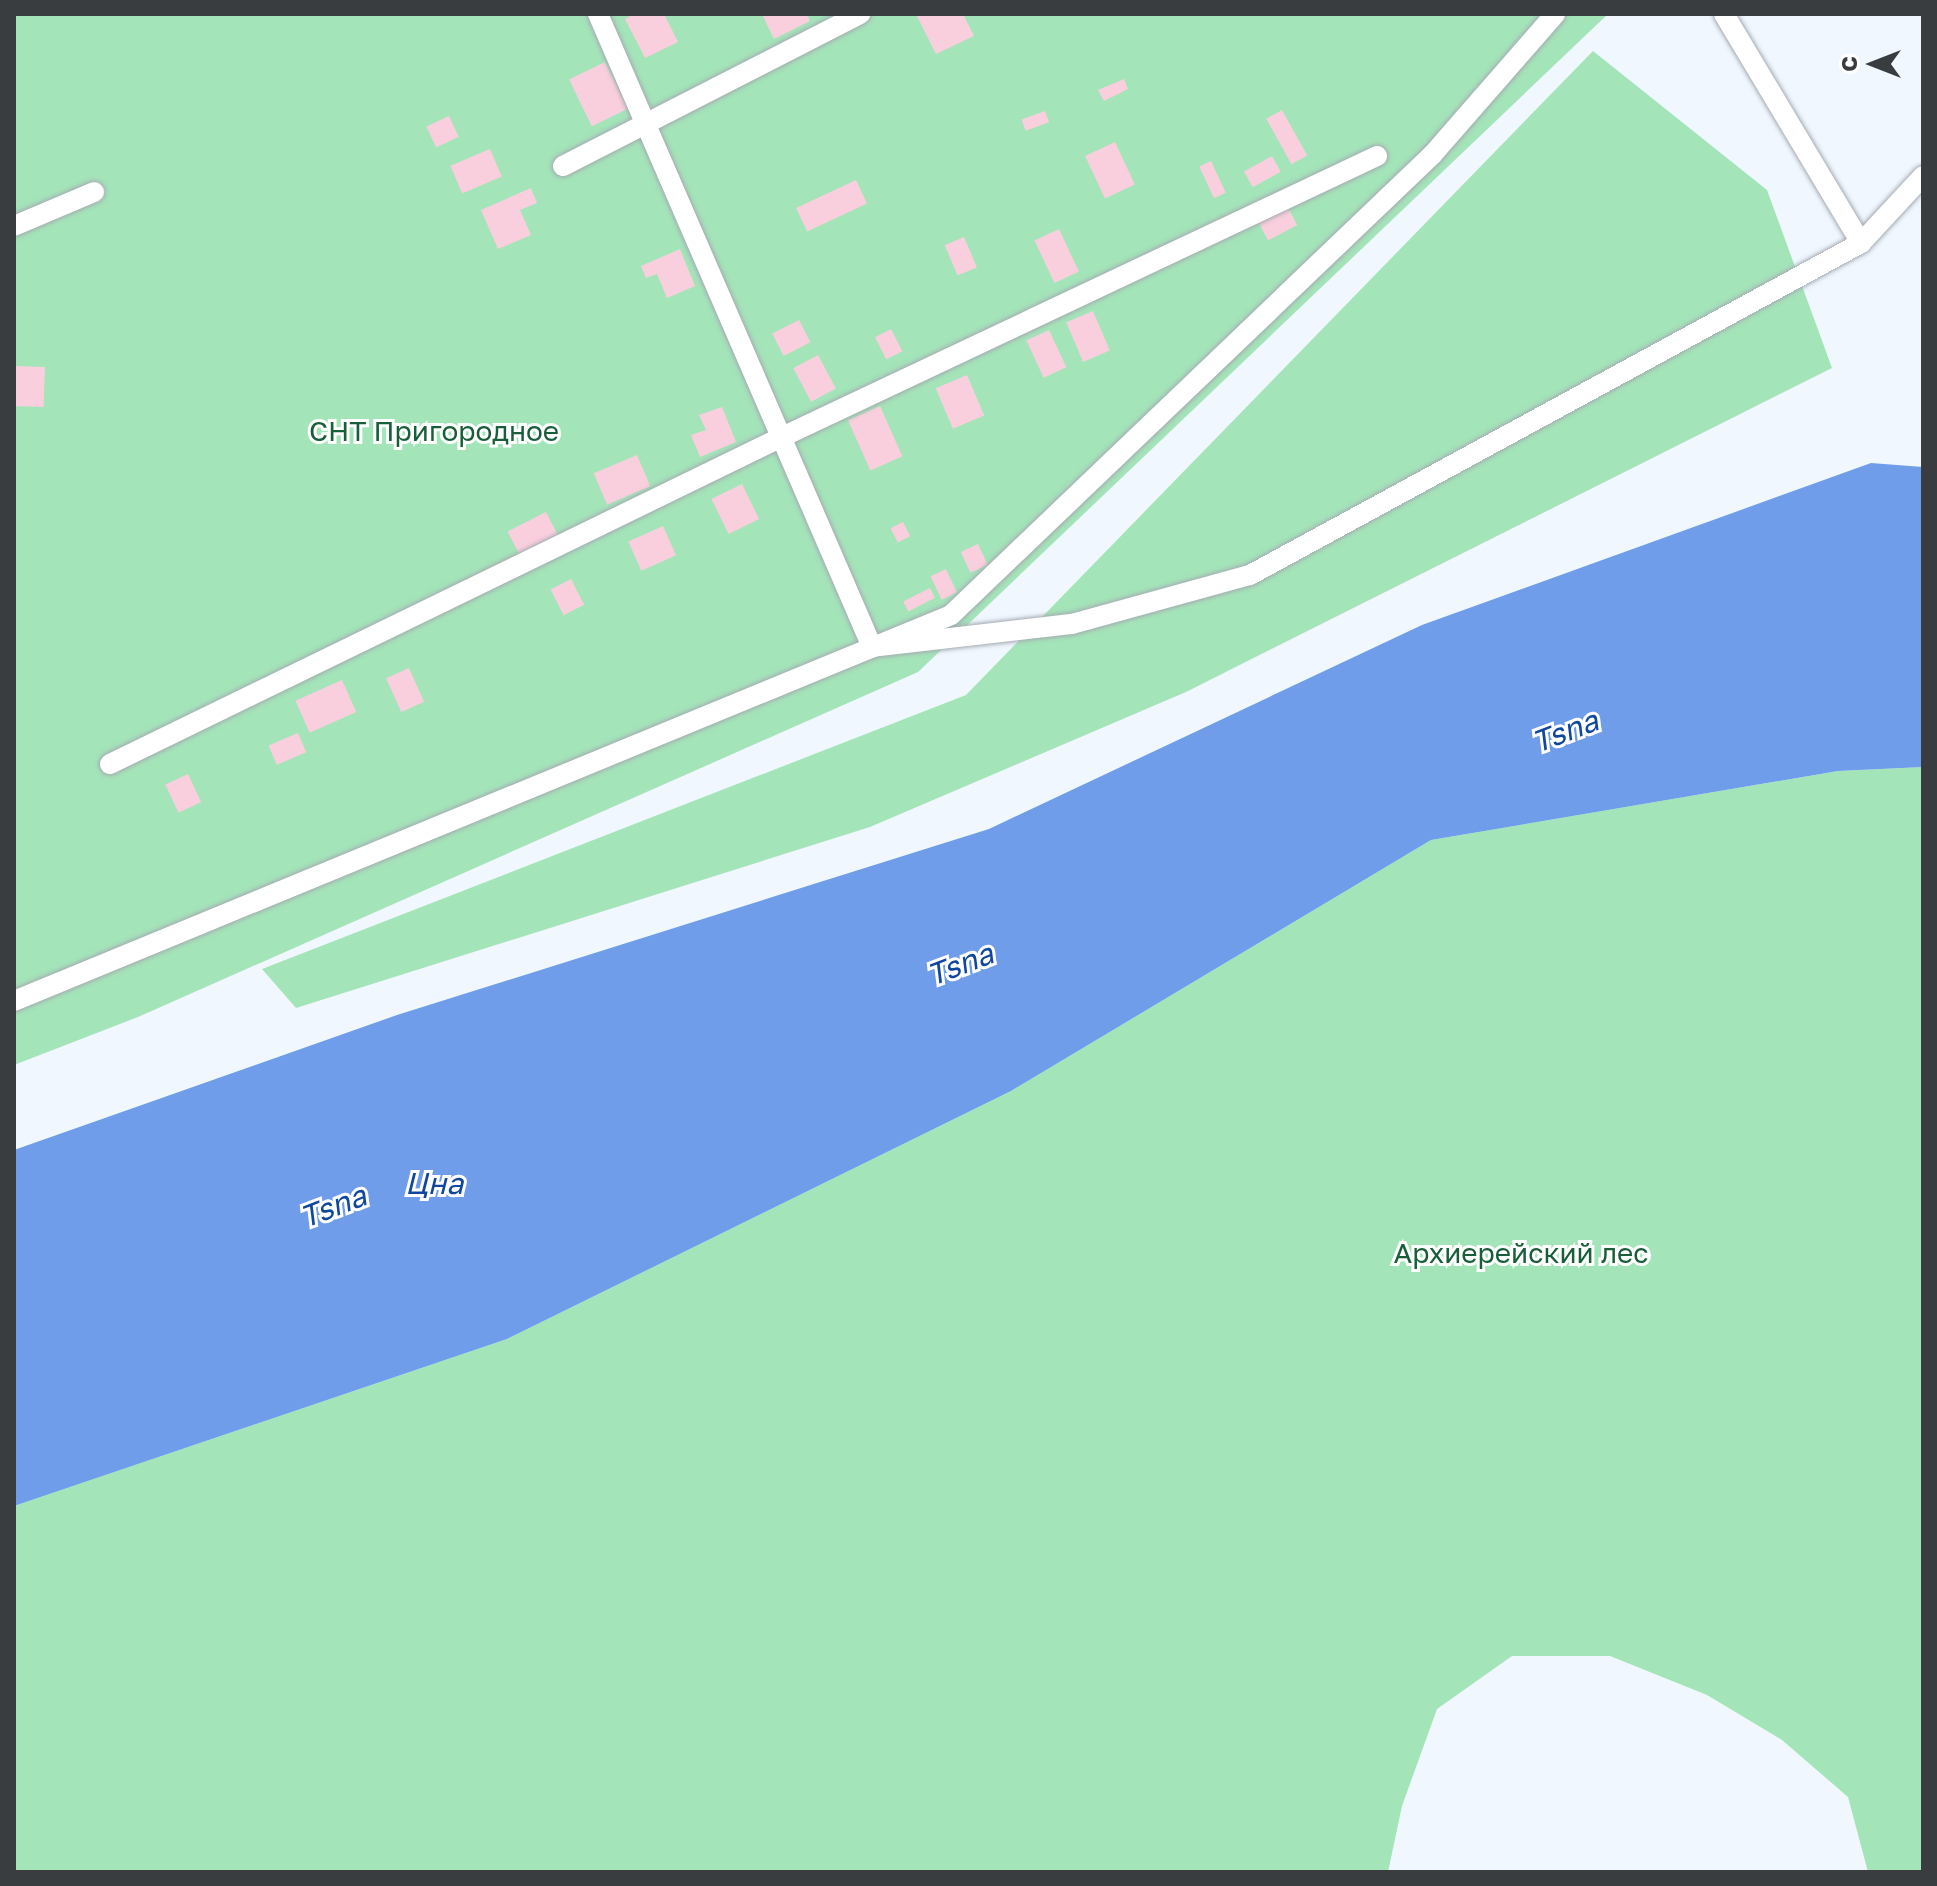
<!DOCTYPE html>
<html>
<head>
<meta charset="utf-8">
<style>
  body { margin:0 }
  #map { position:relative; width:1937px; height:1886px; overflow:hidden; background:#f0f7fe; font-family:"Golos Text",sans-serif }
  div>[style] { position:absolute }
  .green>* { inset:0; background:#a4e4b9 }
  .water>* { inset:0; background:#6f9dea }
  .building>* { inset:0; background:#f9cfdd; transform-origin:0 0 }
  .roads { filter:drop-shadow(0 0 2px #a5abb2) drop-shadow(0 0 2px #a5abb2) }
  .service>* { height:20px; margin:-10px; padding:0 10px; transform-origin:10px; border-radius:10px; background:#fff }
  span { translate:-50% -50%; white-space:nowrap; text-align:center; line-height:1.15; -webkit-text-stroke:6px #fff; paint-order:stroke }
  .park-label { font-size:28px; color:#185e38 }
  .water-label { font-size:30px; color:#0f469e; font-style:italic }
  .frame { position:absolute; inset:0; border:16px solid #3a3d40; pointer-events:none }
  .north { position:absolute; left:1833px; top:24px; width:80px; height:80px; -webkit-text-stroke:6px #fff; paint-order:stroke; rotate:270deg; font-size:22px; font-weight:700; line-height:32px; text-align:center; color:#3a3d40 }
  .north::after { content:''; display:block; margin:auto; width:28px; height:36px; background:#3a3d40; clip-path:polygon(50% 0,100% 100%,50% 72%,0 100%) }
</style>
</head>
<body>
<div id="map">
  <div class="green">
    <div style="clip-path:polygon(14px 14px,1608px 14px,918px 672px,138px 1017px,14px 1065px)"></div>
    <div style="clip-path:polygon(1593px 51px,1767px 190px,1832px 368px,1186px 692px,870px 827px,296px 1008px,262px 969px,966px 695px)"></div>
    <div style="clip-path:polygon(1923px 767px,1923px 1872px,1868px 1872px,1848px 1797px,1782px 1740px,1707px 1695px,1610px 1656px,1512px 1656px,1437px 1709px,1402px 1806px,1388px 1872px,14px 1872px,14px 1506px,507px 1339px,1011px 1091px,1431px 840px,1838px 771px)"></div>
  </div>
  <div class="water">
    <div style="clip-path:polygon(1871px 463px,1923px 467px,1923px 767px,1838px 771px,1431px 840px,1011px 1091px,507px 1339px,14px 1506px,14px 1150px,397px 1015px,989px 829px,1422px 625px)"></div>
  </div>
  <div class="building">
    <div style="clip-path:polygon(634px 14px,664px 14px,678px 42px,645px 58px,625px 19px)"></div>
    <div style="clip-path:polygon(762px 14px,807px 14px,810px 21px,774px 39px)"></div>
    <div style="clip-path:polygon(916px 14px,963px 14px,974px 36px,936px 54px)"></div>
    <div style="left:605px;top:62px;width:52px;height:40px;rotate:64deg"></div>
    <div style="clip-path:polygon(1124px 79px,1128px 89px,1104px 101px,1098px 90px)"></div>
    <div style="left:1282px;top:110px;width:52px;height:18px;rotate:61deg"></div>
    <div style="left:1045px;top:111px;width:12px;height:25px;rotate:70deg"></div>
    <div style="left:449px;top:116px;width:23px;height:25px;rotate:65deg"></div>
    <div style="left:1115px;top:142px;width:47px;height:33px;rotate:65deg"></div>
    <div style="left:490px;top:149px;width:30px;height:43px;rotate:67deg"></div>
    <div style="left:1272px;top:156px;width:18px;height:32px;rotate:61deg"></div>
    <div style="left:1211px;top:161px;width:35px;height:13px;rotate:65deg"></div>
    <div style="left:856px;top:180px;width:26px;height:66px;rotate:65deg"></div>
    <div style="clip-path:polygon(531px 188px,537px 203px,520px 210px,531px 235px,498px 249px,481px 210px)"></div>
    <div style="left:1285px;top:202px;width:26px;height:33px;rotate:62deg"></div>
    <div style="left:1059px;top:229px;width:47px;height:27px;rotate:65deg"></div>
    <div style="left:964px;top:237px;width:33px;height:21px;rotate:67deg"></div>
    <div style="clip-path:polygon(680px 249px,695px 286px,667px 298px,657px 274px,646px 278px,641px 266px)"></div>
    <div style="left:1093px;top:311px;width:43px;height:29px;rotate:67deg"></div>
    <div style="left:799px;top:320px;width:25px;height:30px;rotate:63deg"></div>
    <div style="left:891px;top:329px;width:25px;height:18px;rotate:63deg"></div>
    <div style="left:1049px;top:330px;width:41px;height:25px;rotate:65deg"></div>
    <div style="left:818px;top:355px;width:38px;height:28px;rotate:62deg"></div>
    <div style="left:14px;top:366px;width:31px;height:40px;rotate:2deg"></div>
    <div style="left:967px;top:375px;width:44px;height:34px;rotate:67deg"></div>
    <div style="left:880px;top:406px;width:55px;height:35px;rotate:66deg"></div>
    <div style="clip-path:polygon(722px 407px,736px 442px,700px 457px,691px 435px,706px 430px,699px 415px)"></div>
    <div style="left:637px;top:455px;width:34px;height:47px;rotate:67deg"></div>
    <div style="left:742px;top:484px;width:39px;height:34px;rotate:64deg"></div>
    <div style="left:546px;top:512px;width:27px;height:43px;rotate:63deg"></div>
    <div style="left:903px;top:522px;width:16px;height:14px;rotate:63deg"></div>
    <div style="left:663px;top:526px;width:32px;height:38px;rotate:66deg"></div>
    <div style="left:978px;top:544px;width:23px;height:19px;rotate:65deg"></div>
    <div style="left:946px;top:569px;width:26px;height:17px;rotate:65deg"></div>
    <div style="left:571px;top:579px;width:29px;height:23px;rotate:63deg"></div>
    <div style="left:930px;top:588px;width:11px;height:30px;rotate:63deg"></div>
    <div style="left:409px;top:668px;width:37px;height:25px;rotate:66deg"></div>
    <div style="left:342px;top:680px;width:35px;height:51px;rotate:66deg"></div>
    <div style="left:298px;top:733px;width:21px;height:32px;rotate:67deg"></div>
    <div style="left:188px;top:774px;width:31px;height:25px;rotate:65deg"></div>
  </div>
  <div class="roads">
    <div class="service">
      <div style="left:598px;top:14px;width:690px;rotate:66.59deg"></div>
      <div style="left:872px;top:647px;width:201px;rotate:-6.6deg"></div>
      <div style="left:1072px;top:624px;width:185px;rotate:-15.4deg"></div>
      <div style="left:1250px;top:575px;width:695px;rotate:-28.52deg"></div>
      <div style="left:1861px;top:243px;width:91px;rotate:-47.2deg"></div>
      <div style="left:1724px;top:14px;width:267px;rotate:59.1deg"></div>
      <div style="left:563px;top:166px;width:334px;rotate:-27.1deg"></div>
      <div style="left:14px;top:226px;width:87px;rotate:-23deg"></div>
      <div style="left:110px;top:764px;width:747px;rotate:-25.95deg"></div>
      <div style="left:782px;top:437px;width:658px;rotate:-25.28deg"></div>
      <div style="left:14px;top:1001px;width:1013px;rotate:-22.39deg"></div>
      <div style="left:951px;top:615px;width:667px;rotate:-43.72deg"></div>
      <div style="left:1433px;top:154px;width:186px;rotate:-48.9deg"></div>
    </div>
  </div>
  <div class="park-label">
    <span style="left:434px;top:431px">СНТ Пригородное</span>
    <span style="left:1521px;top:1253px">Архиерейский лес</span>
  </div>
  <div class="water-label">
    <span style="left:1565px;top:731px;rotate:-21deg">Tsna</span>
    <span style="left:960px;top:964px;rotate:-21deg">Tsna</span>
    <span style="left:434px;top:1183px">Цна</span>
    <span style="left:333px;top:1206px;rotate:-21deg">Tsna</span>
  </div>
  <div class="frame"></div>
  <div class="north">С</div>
</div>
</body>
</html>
